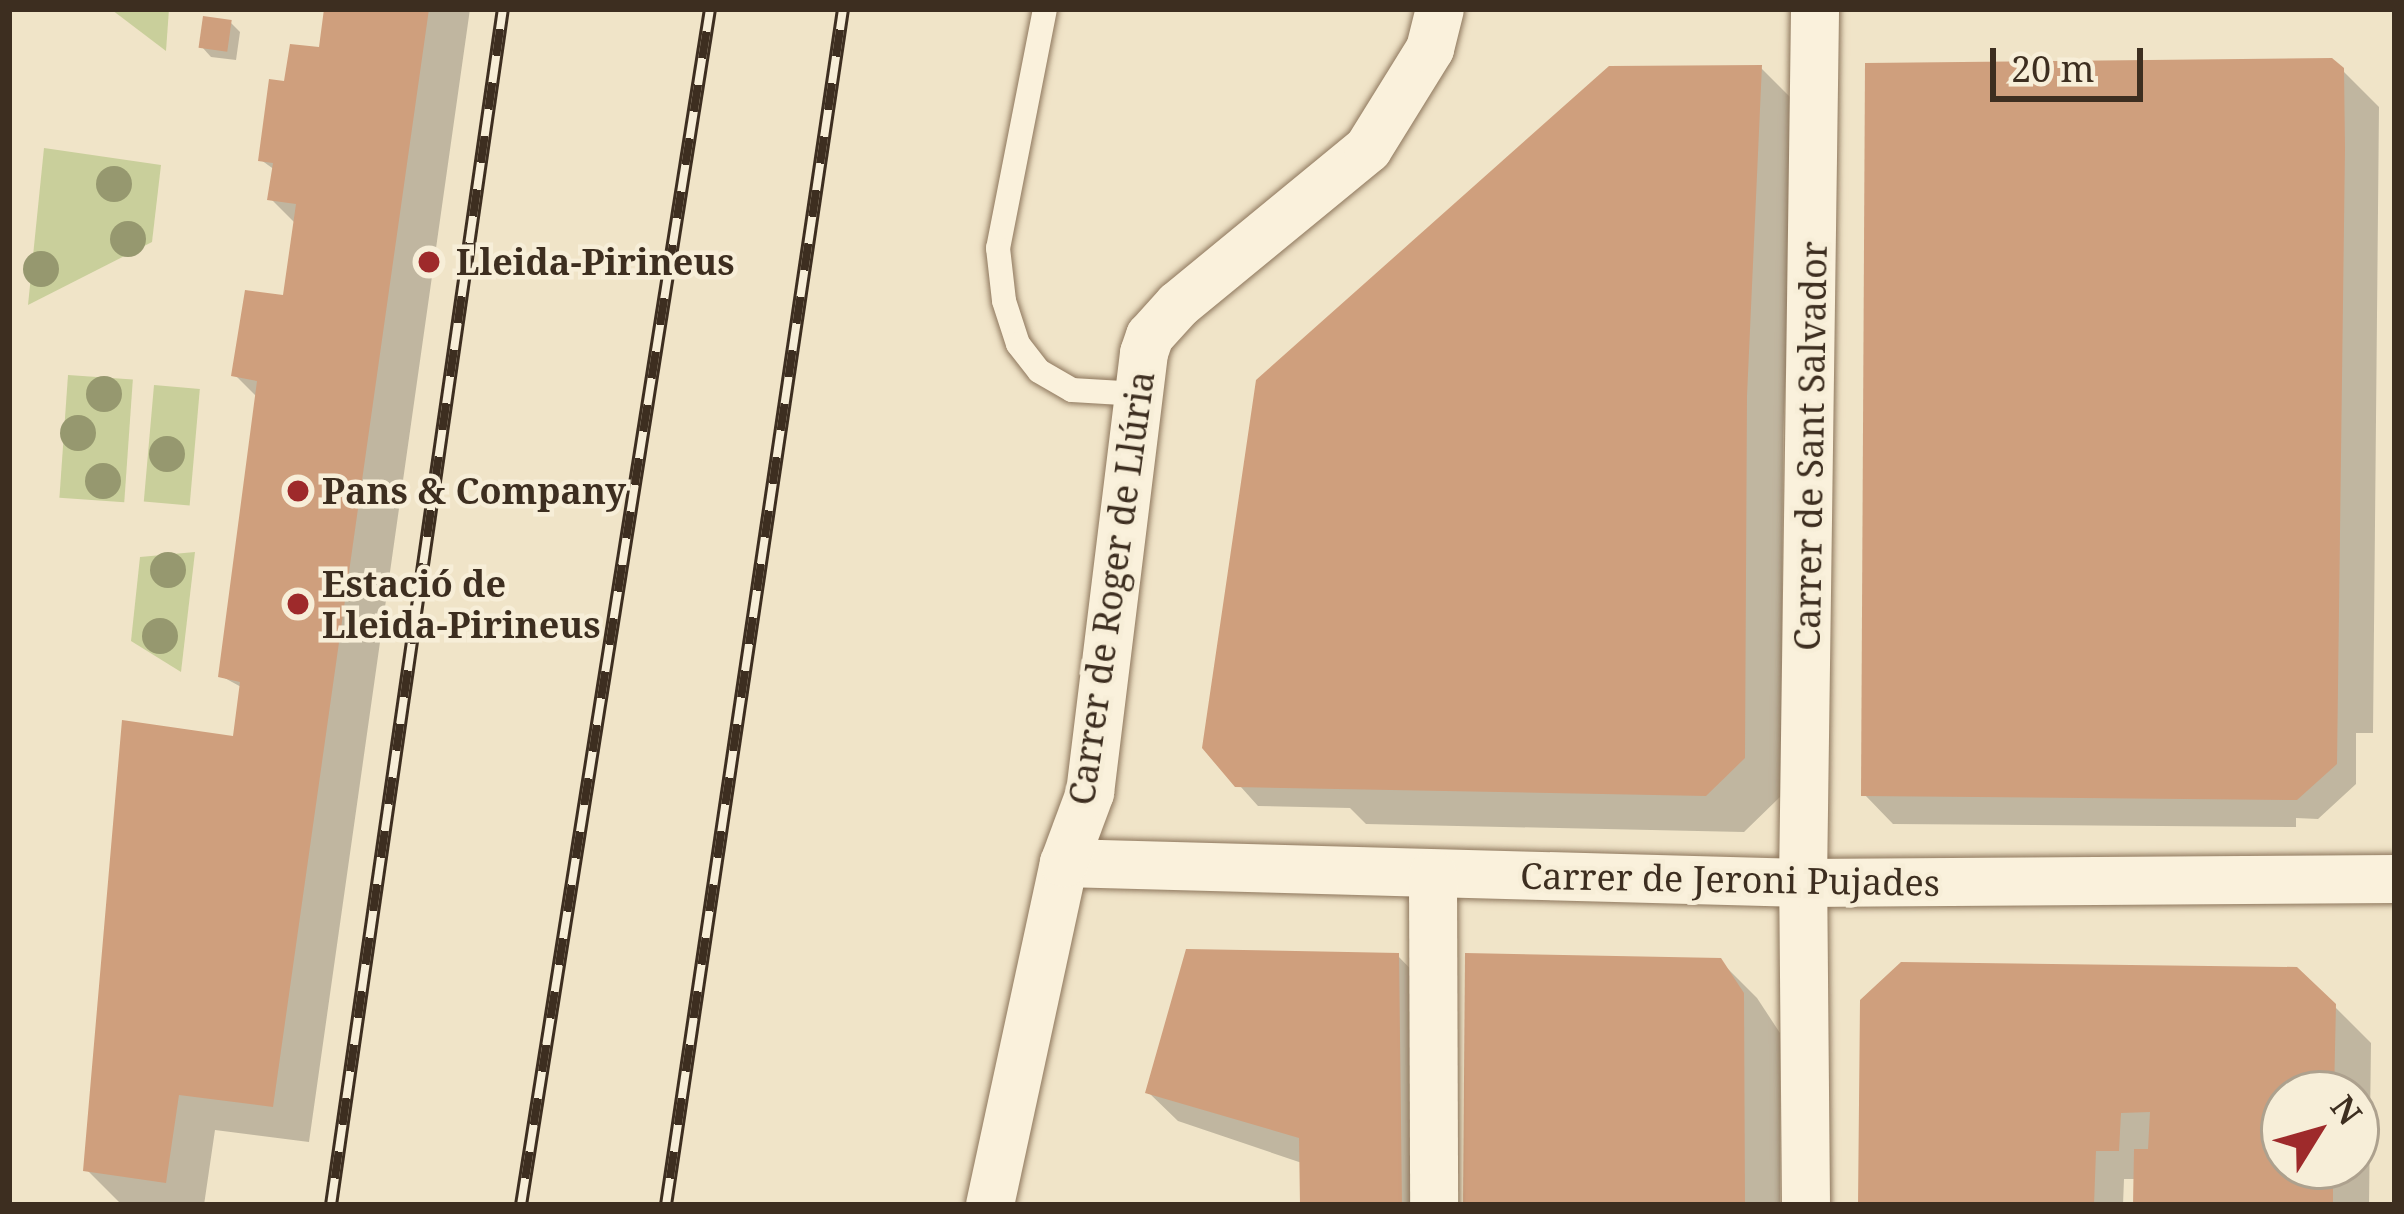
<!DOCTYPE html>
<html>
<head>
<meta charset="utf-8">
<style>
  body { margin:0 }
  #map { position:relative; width:2404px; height:1214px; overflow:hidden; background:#f0e4c8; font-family:"Noto Serif",serif }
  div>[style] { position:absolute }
  .green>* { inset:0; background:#c9cf9b; transform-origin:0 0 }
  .shadow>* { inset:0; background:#0003 }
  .building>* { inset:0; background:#cf9f7d; transform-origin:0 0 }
  .roads { filter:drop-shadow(0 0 3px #8d765c) drop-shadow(0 0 3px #8d765c) }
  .lane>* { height:24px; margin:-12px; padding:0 12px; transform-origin:12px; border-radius:12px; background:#faf1dc }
  .street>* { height:48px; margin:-24px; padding:0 24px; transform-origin:24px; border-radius:24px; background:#faf1dc }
  .rail>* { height:14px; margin-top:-7px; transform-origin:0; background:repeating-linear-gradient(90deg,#f7eed8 0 27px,#3d2e20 0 54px); box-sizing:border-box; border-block:3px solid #3d2e20 }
  .trees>* { width:36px; height:36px; margin:-18px; border-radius:50%; background:#96986f }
  .dots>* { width:33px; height:33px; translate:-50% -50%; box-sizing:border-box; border:6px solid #f7eed8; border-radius:50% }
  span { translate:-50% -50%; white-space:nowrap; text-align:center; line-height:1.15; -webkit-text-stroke:9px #f7eed8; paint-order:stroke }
  .poi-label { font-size:36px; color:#3d2e20; font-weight:700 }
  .left { translate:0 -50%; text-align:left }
  .street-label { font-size:36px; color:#3d2e20 }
  .frame { position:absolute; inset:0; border:12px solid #3d2e20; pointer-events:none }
  .north { position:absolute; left:2260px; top:1070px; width:120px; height:120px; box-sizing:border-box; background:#f7eed8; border:3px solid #ada18e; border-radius:50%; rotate:53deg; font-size:33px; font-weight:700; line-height:48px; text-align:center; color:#3d2e20 }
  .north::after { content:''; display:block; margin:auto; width:42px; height:54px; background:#9e2a2b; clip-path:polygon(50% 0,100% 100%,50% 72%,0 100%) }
  .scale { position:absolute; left:1990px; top:48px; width:153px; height:54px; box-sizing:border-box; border:6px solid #3d2e20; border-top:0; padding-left:15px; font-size:36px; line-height:42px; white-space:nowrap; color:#3d2e20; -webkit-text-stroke:9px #f7eed8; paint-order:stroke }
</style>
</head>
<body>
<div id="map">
  <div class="green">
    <div style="clip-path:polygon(169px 9px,166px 51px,112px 10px,112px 9px)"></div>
    <div style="clip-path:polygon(44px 148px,161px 165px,152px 242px,28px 305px)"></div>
    <div style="left:68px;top:375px;width:65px;height:123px;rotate:4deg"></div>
    <div style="left:154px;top:385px;width:46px;height:117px;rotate:5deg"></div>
    <div style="clip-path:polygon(195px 552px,181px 672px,131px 641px,140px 557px)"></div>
  </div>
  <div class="shadow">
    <div style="clip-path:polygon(327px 9px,470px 9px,309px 1142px,215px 1130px,204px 1205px,122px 1205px,86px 1169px,236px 739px,243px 688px,221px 676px,258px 398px,235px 375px,286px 299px,296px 224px,271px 199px,275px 170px,261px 160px,287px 84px,321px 51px)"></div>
    <div style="clip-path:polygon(230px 22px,240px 32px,236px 60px,211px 57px,202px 47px)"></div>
    <div style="clip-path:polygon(1761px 68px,1797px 104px,1783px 435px,1781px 796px,1744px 832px,1366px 824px,1350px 808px,1258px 806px,1206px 748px,1259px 381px)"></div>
    <div style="clip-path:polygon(2342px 70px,2379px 107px,2373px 733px,2356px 733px,2356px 784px,2318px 819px,2296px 818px,2296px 827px,1893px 824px,1864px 794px)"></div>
    <div style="clip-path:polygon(1398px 956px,1434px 993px,1437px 1205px,1303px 1205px,1302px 1163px,1178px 1121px,1148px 1092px)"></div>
    <div style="clip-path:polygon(1720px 961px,1757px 998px,1780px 1033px,1780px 1205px,1466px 1205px)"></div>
    <div style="clip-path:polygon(evenodd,2334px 1006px,2371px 1043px,2369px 1205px,2136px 1205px,2137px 1179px,2124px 1179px,2123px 1205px,1861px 1205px,2334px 1006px,2284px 1094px,2356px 1094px,2356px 1166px,2284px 1166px,2284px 1094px)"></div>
  </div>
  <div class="building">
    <div style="clip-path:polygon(324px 9px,429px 9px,273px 1107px,179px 1095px,166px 1183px,83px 1171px,122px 720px,233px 736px,240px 682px,218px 677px,257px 381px,231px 376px,245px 290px,283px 295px,296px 204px,267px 200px,273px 163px,258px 161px,269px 79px,284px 81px,290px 44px,319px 47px)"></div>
    <div style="left:203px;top:16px;width:29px;height:32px;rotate:8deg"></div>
    <div style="clip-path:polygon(2332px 58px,2344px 68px,2345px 149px,2337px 764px,2297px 800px,1861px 796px,1865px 63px)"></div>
    <div style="clip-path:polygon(1762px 65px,1747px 396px,1745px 758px,1706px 796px,1235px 787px,1202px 748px,1256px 380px,1609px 66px)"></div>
    <div style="clip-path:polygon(1186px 949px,1399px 953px,1402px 1205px,1300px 1205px,1299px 1138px,1145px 1093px)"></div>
    <div style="clip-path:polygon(1465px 953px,1721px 958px,1744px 993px,1745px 1205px,1463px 1205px)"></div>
    <div style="clip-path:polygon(1901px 962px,2297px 967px,2336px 1004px,2334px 1094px,2284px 1094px,2284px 1166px,2333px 1166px,2333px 1205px,2133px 1205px,2134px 1149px,2148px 1149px,2150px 1112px,2121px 1113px,2119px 1151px,2096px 1151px,2094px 1205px,1858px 1205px,1860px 1000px)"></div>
  </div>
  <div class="roads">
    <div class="lane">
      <div style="left:1045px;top:9px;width:244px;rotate:101.1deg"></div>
      <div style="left:998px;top:248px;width:53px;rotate:83.5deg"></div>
      <div style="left:1004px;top:301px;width:45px;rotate:72deg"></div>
      <div style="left:1018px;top:344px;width:34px;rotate:52deg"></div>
      <div style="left:1039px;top:371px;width:38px;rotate:30deg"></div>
      <div style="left:1072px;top:390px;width:67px;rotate:3.4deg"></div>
    </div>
    <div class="street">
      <div style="left:1064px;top:863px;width:739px;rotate:1.55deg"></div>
      <div style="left:1803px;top:883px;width:592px;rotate:-0.39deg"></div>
      <div style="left:1433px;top:875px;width:330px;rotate:89.8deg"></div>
      <div style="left:990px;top:1205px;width:350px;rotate:-77.8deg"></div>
      <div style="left:1064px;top:863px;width:75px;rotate:-69.6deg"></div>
      <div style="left:1090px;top:793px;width:443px;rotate:-83deg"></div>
      <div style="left:1144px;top:353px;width:18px;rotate:-71deg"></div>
      <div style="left:1150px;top:336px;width:42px;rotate:-47.9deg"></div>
      <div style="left:1178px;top:305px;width:246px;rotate:-39.4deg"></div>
      <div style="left:1368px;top:149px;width:118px;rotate:-58.2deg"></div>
      <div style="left:1430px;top:49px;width:41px;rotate:-76deg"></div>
      <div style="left:1806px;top:1205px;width:322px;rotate:-90.5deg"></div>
      <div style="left:1803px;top:883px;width:874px;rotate:-89.21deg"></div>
    </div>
  </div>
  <div class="rail">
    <div style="left:331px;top:1205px;width:1208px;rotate:-81.82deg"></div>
    <div style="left:521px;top:1205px;width:1211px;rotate:-81.02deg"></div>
    <div style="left:666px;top:1205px;width:1209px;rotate:-81.58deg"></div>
  </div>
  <div class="trees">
    <div style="left:114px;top:184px"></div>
    <div style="left:128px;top:239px"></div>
    <div style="left:41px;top:269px"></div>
    <div style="left:104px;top:394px"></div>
    <div style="left:78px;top:433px"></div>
    <div style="left:167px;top:454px"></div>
    <div style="left:103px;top:481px"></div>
    <div style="left:168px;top:570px"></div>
    <div style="left:160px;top:636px"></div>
  </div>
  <div class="dots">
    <div style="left:429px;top:262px;background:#9e2a2b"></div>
    <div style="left:298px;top:491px;background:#9e2a2b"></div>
    <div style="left:298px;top:604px;background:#9e2a2b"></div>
  </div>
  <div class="poi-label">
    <span class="left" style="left:456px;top:262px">Lleida-Pirineus</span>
    <span class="left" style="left:322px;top:491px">Pans &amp; Company</span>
    <span class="left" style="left:322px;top:604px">Estació de<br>Lleida-Pirineus</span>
  </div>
  <div class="street-label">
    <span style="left:1810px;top:446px;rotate:-89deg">Carrer de Sant Salvador</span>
    <span style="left:1111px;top:588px;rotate:-82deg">Carrer de Roger de Llúria</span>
    <span style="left:1730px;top:879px;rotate:1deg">Carrer de Jeroni Pujades</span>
  </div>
  <div class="frame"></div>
  <div class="north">N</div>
  <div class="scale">20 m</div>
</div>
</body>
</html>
